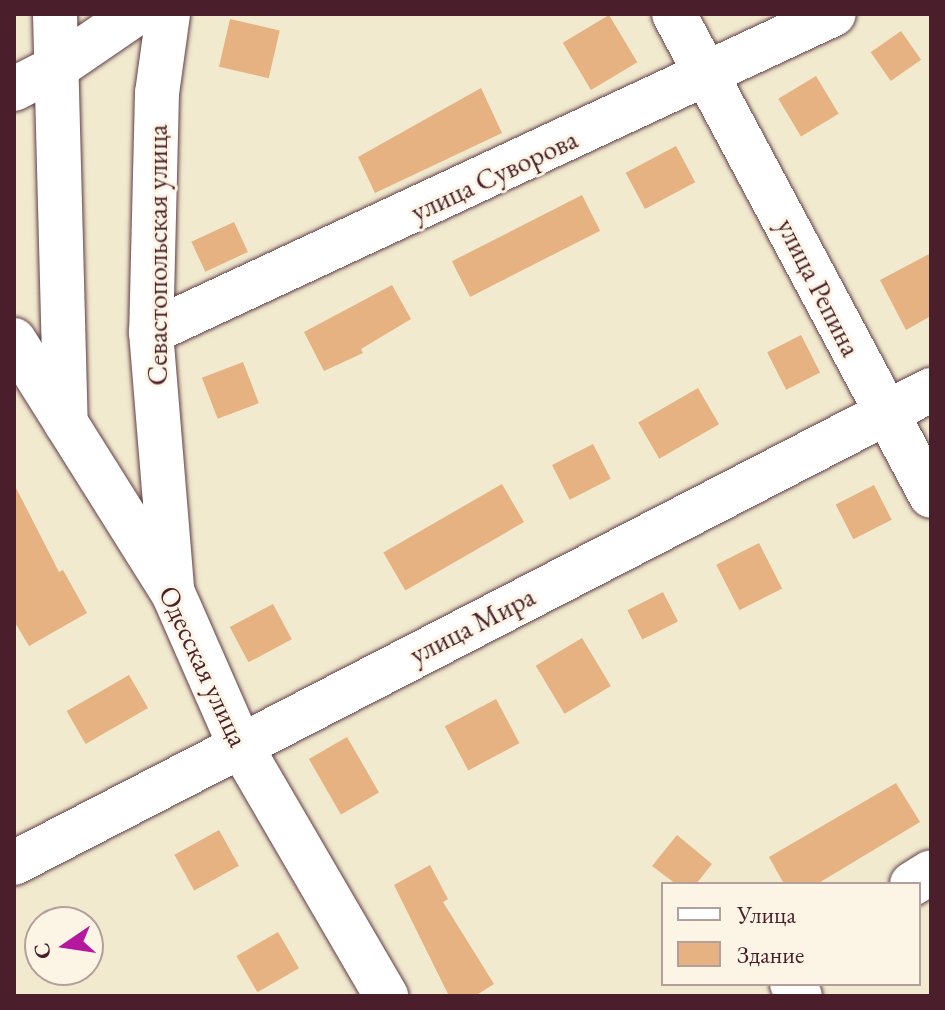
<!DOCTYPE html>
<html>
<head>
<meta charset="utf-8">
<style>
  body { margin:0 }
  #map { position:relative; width:945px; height:1010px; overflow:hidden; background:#f1eacf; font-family:"EB Garamond",serif }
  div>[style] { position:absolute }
  .building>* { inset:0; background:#e6b282; transform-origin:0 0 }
  .roads { filter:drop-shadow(0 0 2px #633d44) drop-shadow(0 0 2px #633d44) }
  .minor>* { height:44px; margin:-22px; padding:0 22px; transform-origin:22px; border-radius:22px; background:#fff }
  span { translate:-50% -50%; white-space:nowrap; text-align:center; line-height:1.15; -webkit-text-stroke:6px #fcf5e5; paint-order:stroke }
  .street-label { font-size:28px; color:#4a1f2b }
  .frame { position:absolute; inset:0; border:16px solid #4a1f2b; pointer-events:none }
  .legend { position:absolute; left:661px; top:882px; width:260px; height:104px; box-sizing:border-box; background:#fcf5e5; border:2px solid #b59f9b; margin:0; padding:10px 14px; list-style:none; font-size:24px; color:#4a1f2b }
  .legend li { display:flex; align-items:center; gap:16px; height:40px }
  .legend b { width:40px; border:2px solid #b59f9b }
  .north { position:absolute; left:24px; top:906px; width:80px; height:80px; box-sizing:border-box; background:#fcf5e5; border:2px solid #b59f9b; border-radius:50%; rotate:257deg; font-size:22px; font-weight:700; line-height:32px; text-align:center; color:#4a1f2b }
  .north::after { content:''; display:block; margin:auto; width:28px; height:36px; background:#b5179e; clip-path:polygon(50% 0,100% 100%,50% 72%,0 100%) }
</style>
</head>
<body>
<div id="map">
  <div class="building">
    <div style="left:609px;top:15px;width:55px;height:54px;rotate:59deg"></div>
    <div style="left:230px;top:19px;width:51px;height:49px;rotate:13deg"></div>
    <div style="left:901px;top:31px;width:35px;height:37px;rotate:55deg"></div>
    <div style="left:816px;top:76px;width:44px;height:44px;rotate:59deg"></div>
    <div style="clip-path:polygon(481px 88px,502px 133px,375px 193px,358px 157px)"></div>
    <div style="left:676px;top:146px;width:41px;height:57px;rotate:62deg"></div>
    <div style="left:582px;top:195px;width:40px;height:146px;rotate:63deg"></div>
    <div style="left:234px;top:222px;width:33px;height:47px;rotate:65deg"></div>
    <div style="clip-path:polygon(931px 253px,931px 316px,906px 330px,880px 280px)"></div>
    <div style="clip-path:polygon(392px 285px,411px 319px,361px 349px,363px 353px,324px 371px,304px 332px)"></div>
    <div style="left:801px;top:335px;width:42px;height:38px;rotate:63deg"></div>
    <div style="left:243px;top:362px;width:44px;height:44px;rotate:69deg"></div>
    <div style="left:698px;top:388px;width:42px;height:69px;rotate:60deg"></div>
    <div style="left:593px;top:444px;width:39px;height:46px;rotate:63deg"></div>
    <div style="clip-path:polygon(14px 484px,59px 572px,63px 570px,87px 613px,29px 646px,14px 621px)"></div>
    <div style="left:502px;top:484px;width:44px;height:137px;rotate:60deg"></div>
    <div style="left:874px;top:485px;width:39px;height:43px;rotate:63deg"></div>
    <div style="left:759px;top:543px;width:51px;height:48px;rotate:63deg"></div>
    <div style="left:663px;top:592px;width:33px;height:40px;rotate:63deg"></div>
    <div style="left:273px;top:604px;width:40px;height:49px;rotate:62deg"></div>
    <div style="left:582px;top:638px;width:56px;height:54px;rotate:59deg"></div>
    <div style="left:129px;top:675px;width:38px;height:72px;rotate:60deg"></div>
    <div style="left:496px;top:699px;width:50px;height:58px;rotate:62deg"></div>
    <div style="left:347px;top:737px;width:64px;height:44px;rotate:60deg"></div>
    <div style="clip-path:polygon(896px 783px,920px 822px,817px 884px,784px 884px,769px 857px)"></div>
    <div style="left:219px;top:830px;width:41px;height:51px;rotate:61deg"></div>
    <div style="clip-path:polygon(677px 835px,712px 864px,696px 884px,676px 884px,652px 866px)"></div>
    <div style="clip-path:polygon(430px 865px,448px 899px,443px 902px,494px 984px,475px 996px,449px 996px,394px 885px)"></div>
    <div style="left:278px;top:932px;width:42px;height:48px;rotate:60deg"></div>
  </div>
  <div class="roads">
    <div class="minor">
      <div style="left:55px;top:14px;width:409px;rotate:88.5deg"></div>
      <div style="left:168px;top:14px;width:80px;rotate:97.9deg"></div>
      <div style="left:157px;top:93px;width:239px;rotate:91.4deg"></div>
      <div style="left:151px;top:332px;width:256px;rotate:85.3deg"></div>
      <div style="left:674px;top:14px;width:546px;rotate:61.93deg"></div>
      <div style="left:14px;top:89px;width:51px;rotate:-27.1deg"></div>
      <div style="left:59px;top:66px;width:92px;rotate:-34.4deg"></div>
      <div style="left:151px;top:332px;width:753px;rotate:-24.97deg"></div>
      <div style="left:14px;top:340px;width:299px;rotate:57.9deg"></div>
      <div style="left:173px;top:593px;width:164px;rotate:66.3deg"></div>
      <div style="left:239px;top:743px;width:293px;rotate:59.8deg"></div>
      <div style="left:14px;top:863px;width:1032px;rotate:-27.29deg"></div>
      <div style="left:912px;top:884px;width:22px;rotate:-32deg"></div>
      <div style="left:792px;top:984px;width:14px;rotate:56deg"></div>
    </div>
  </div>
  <div class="street-label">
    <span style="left:494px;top:175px;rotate:-25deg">улица Суворова</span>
    <span style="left:157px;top:255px;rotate:-90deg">Севастопольская улица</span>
    <span style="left:819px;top:287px;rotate:63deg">улица Репина</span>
    <span style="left:472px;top:625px;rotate:-27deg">улица Мира</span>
    <span style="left:204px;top:666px;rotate:65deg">Одесская улица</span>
  </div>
  <div class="frame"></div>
  <ul class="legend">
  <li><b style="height:10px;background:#fff"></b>Улица</li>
  <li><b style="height:22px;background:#e6b282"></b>Здание</li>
  </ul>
  <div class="north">С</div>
</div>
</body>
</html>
